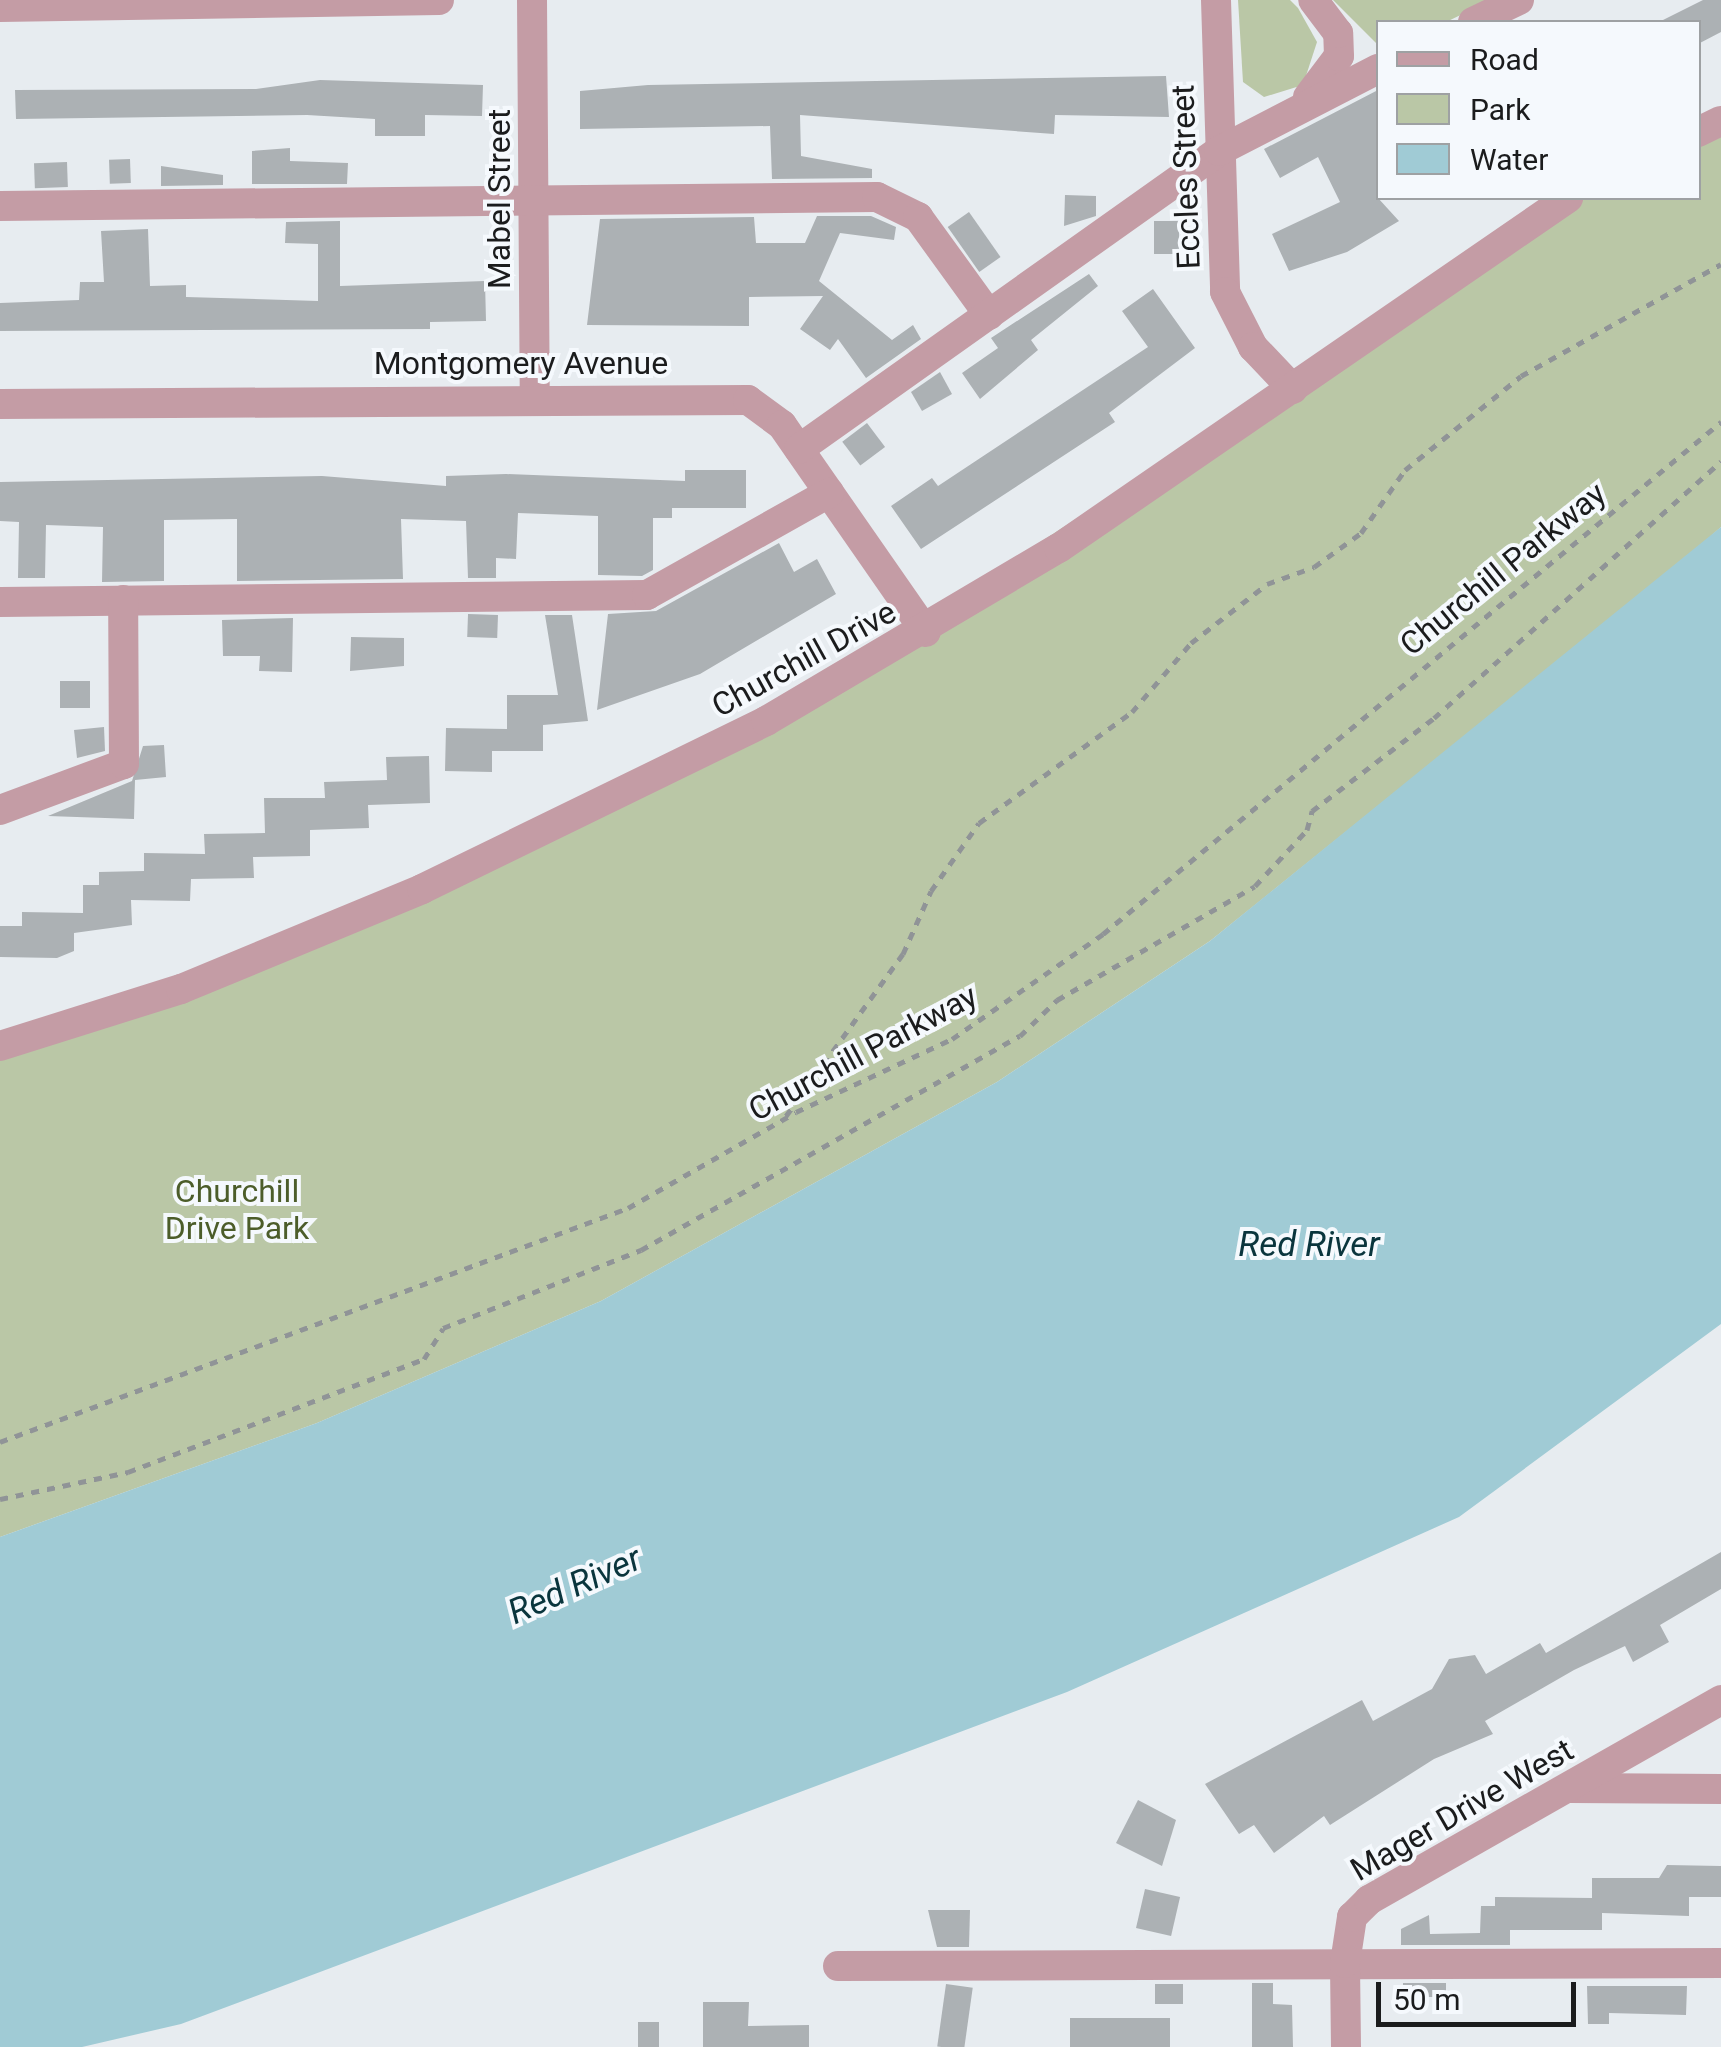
<!DOCTYPE html>
<html>
<head>
<meta charset="utf-8">
<style>
  body { margin:0 }
  #map { position:relative; width:1721px; height:2047px; overflow:hidden; background:#e7ecf0; font-family:Roboto,sans-serif }
  div>[style] { position:absolute }
  .green>* { inset:0; background:#bac7a6 }
  .water>* { inset:0; background:#a0cbd5 }
  .building>* { inset:0; background:#acb1b4; transform-origin:0 0 }
  .path>* { height:5px; margin-top:-2.5px; transform-origin:0; background:repeating-linear-gradient(90deg,#909497 0 8px,transparent 0 16px) }
  .minor>* { height:30px; margin:-15px; padding:0 15px; transform-origin:15px; border-radius:15px; background:#c49ca5 }
  span { translate:-50% -50%; white-space:nowrap; text-align:center; line-height:1.15; -webkit-text-stroke:8px #f5f9fd; paint-order:stroke }
  .street-label { font-size:32px; color:#1b1c1d }
  .park-label { font-size:32px; color:#4c5d2a }
  .water-label { font-size:35px; color:#0a353d; font-style:italic }
  .legend { position:absolute; left:1376px; top:20px; width:325px; height:180px; box-sizing:border-box; background:#f5f9fd; border:2px solid #9ea1a3; margin:0; padding:12px 18px; list-style:none; font-size:30px; color:#1b1c1d }
  .legend li { display:flex; align-items:center; gap:20px; height:50px }
  .legend b { width:50px; border:2px solid #9ea1a3 }
  .scale { position:absolute; left:1376px; top:1982px; width:200px; height:45px; box-sizing:border-box; border:5px solid #1b1c1d; border-top:0; padding-left:12px; font-size:30px; line-height:35px; white-space:nowrap; color:#1b1c1d; -webkit-text-stroke:8px #f5f9fd; paint-order:stroke }
</style>
</head>
<body>
<div id="map">
  <div class="green">
    <div style="clip-path:polygon(1238px 0,1290px 0,1298px 8px,1317px 42px,1303px 85px,1264px 97px,1243px 82px)"></div>
    <div style="clip-path:polygon(1333px 0,1492px 0,1446px 22px,1378px 22px,1378px 45px)"></div>
    <div style="clip-path:polygon(1721px 121px,1721px 527px,1685px 559px,1210px 941px,997px 1082px,601px 1301px,317px 1423px,0 1537px,0 1046px,181px 989px,766px 721px,1568px 198px,1698px 198px,1699px 132px)"></div>
  </div>
  <div class="water">
    <div style="clip-path:polygon(1721px 527px,1721px 1324px,1459px 1517px,1067px 1692px,181px 2024px,82px 2047px,0 2047px,0 1537px,317px 1423px,601px 1301px,997px 1082px,1210px 941px)"></div>
  </div>
  <div class="building">
    <div style="clip-path:polygon(1703px 0,1721px 0,1721px 32px,1698px 44px,1698px 22px,1659px 22px)"></div>
    <div style="clip-path:polygon(1166px 76px,1169px 117px,1055px 115px,1054px 134px,800px 115px,801px 156px,872px 169px,872px 178px,772px 179px,770px 126px,580px 129px,580px 91px,648px 85px)"></div>
    <div style="clip-path:polygon(320px 80px,483px 85px,482px 116px,425px 115px,425px 136px,375px 136px,375px 119px,307px 115px,16px 119px,15px 90px,256px 89px)"></div>
    <div style="clip-path:polygon(1378px 90px,1378px 198px,1399px 221px,1347px 252px,1289px 271px,1272px 234px,1340px 202px,1318px 157px,1280px 178px,1264px 149px)"></div>
    <div style="clip-path:polygon(290px 148px,290px 161px,348px 163px,347px 184px,252px 184px,252px 151px)"></div>
    <div style="left:130px;top:159px;width:24px;height:21px;rotate:88deg"></div>
    <div style="left:67px;top:162px;width:25px;height:33px;rotate:88deg"></div>
    <div style="clip-path:polygon(161px 166px,223px 175px,223px 185px,161px 186px)"></div>
    <div style="clip-path:polygon(1065px 195px,1096px 196px,1096px 216px,1064px 226px)"></div>
    <div style="left:969px;top:212px;width:55px;height:26px;rotate:55deg"></div>
    <div style="clip-path:polygon(817px 216px,871px 216px,896px 227px,894px 240px,840px 233px,819px 281px,892px 340px,913px 325px,921px 339px,866px 378px,838px 339px,830px 350px,800px 329px,823px 296px,749px 297px,749px 326px,587px 325px,600px 219px,754px 217px,756px 243px,805px 243px)"></div>
    <div style="clip-path:polygon(340px 221px,340px 286px,485px 281px,486px 321px,430px 322px,430px 329px,0 331px,0 303px,79px 300px,80px 282px,104px 282px,101px 231px,148px 229px,150px 286px,186px 285px,186px 297px,318px 301px,318px 244px,285px 243px,286px 222px)"></div>
    <div style="left:1154px;top:221px;width:25px;height:33px"></div>
    <div style="clip-path:polygon(1089px 274px,1098px 286px,1031px 340px,1038px 350px,980px 399px,962px 373px,998px 348px,991px 338px)"></div>
    <div style="clip-path:polygon(1153px 289px,1195px 348px,1109px 413px,1115px 422px,921px 549px,891px 506px,932px 478px,938px 486px,1148px 347px,1122px 311px)"></div>
    <div style="clip-path:polygon(940px 372px,952px 394px,922px 411px,911px 392px)"></div>
    <div style="left:867px;top:423px;width:30px;height:31px;rotate:53deg"></div>
    <div style="clip-path:polygon(685px 470px,746px 470px,746px 508px,672px 508px,672px 518px,653px 518px,653px 570px,642px 576px,598px 575px,598px 516px,518px 513px,516px 559px,496px 558px,496px 578px,468px 578px,466px 521px,401px 519px,403px 579px,237px 581px,237px 519px,164px 520px,164px 581px,102px 582px,103px 527px,46px 525px,45px 578px,18px 578px,19px 522px,0 521px,0 482px,322px 476px,446px 486px,446px 476px,506px 474px,685px 481px)"></div>
    <div style="clip-path:polygon(779px 543px,794px 572px,817px 559px,836px 594px,700px 674px,597px 710px,608px 614px,656px 611px)"></div>
    <div style="left:498px;top:615px;width:23px;height:30px;rotate:92deg"></div>
    <div style="clip-path:polygon(545px 615px,572px 615px,588px 721px,543px 725px,543px 751px,492px 751px,492px 772px,445px 771px,446px 728px,507px 729px,507px 695px,558px 695px)"></div>
    <div style="clip-path:polygon(293px 618px,292px 672px,259px 671px,260px 656px,223px 656px,222px 620px)"></div>
    <div style="clip-path:polygon(351px 637px,404px 638px,404px 666px,350px 671px)"></div>
    <div style="left:60px;top:681px;width:30px;height:27px"></div>
    <div style="clip-path:polygon(104px 727px,105px 751px,77px 758px,74px 730px)"></div>
    <div style="clip-path:polygon(164px 745px,166px 777px,135px 780px,134px 819px,48px 816px,132px 781px,143px 746px)"></div>
    <div style="clip-path:polygon(429px 756px,430px 803px,368px 805px,369px 828px,310px 830px,310px 856px,253px 857px,254px 878px,191px 879px,190px 901px,131px 900px,132px 925px,74px 933px,74px 951px,57px 958px,0 957px,0 926px,22px 926px,22px 912px,83px 913px,83px 885px,99px 885px,99px 872px,144px 871px,144px 853px,205px 854px,204px 834px,265px 833px,264px 798px,325px 798px,324px 782px,387px 780px,386px 757px)"></div>
    <div style="clip-path:polygon(1721px 1552px,1721px 1589px,1660px 1625px,1669px 1642px,1633px 1662px,1625px 1646px,1574px 1670px,1485px 1721px,1493px 1734px,1434px 1759px,1330px 1825px,1324px 1816px,1274px 1853px,1254px 1825px,1239px 1834px,1205px 1784px,1362px 1700px,1373px 1721px,1432px 1689px,1449px 1659px,1475px 1655px,1486px 1674px,1540px 1643px,1546px 1653px)"></div>
    <div style="clip-path:polygon(1138px 1800px,1176px 1820px,1162px 1866px,1116px 1843px)"></div>
    <div style="clip-path:polygon(1667px 1865px,1721px 1866px,1721px 1897px,1689px 1897px,1689px 1916px,1602px 1913px,1602px 1930px,1510px 1930px,1510px 1945px,1401px 1945px,1401px 1929px,1429px 1915px,1430px 1934px,1480px 1933px,1481px 1906px,1495px 1906px,1495px 1897px,1592px 1898px,1592px 1878px,1659px 1878px)"></div>
    <div style="left:1145px;top:1889px;width:36px;height:40px;rotate:13deg"></div>
    <div style="clip-path:polygon(928px 1910px,970px 1910px,969px 1947px,937px 1947px)"></div>
    <div style="clip-path:polygon(1252px 1983px,1273px 1983px,1273px 2004px,1292px 2005px,1293px 2047px,1252px 2047px)"></div>
    <div style="left:1403px;top:1983px;width:43px;height:14px"></div>
    <div style="left:946px;top:1984px;width:27px;height:63px;rotate:8deg"></div>
    <div style="left:1155px;top:1984px;width:28px;height:20px"></div>
    <div style="clip-path:polygon(1587px 1986px,1687px 1986px,1686px 2015px,1609px 2013px,1609px 2024px,1588px 2024px)"></div>
    <div style="clip-path:polygon(703px 2002px,749px 2002px,748px 2026px,809px 2025px,809px 2047px,703px 2047px)"></div>
    <div style="left:1070px;top:2018px;width:100px;height:29px"></div>
    <div style="left:638px;top:2022px;width:21px;height:25px"></div>
  </div>
  <div class="path">
    <div style="left:786px;top:1116px;width:200px;rotate:-54.2deg"></div>
    <div style="left:903px;top:954px;width:69px;rotate:-66deg"></div>
    <div style="left:931px;top:891px;width:83px;rotate:-54.8deg"></div>
    <div style="left:979px;top:823px;width:189px;rotate:-36deg"></div>
    <div style="left:1132px;top:712px;width:91px;rotate:-49.5deg"></div>
    <div style="left:1191px;top:643px;width:96px;rotate:-37.8deg"></div>
    <div style="left:1267px;top:584px;width:50px;rotate:-19.9deg"></div>
    <div style="left:1314px;top:567px;width:58px;rotate:-35.9deg"></div>
    <div style="left:1361px;top:533px;width:77px;rotate:-55.1deg"></div>
    <div style="left:1405px;top:470px;width:149px;rotate:-39deg"></div>
    <div style="left:1521px;top:376px;width:229px;rotate:-29.2deg"></div>
    <div style="left:0;top:1442px;width:670px;rotate:-20.44deg"></div>
    <div style="left:628px;top:1208px;width:193px;rotate:-29.7deg"></div>
    <div style="left:796px;top:1112px;width:172px;rotate:-25.1deg"></div>
    <div style="left:952px;top:1039px;width:184px;rotate:-34.8deg"></div>
    <div style="left:1103px;top:934px;width:803px;rotate:-39.64deg"></div>
    <div style="left:0;top:1499px;width:131px;rotate:-11.9deg"></div>
    <div style="left:128px;top:1472px;width:317px;rotate:-20.9deg"></div>
    <div style="left:424px;top:1359px;width:36px;rotate:-58deg"></div>
    <div style="left:443px;top:1328px;width:213px;rotate:-21.5deg"></div>
    <div style="left:641px;top:1250px;width:435px;rotate:-29.5deg"></div>
    <div style="left:1020px;top:1036px;width:52px;rotate:-44.2deg"></div>
    <div style="left:1057px;top:1000px;width:228px;rotate:-29.9deg"></div>
    <div style="left:1255px;top:886px;width:76px;rotate:-47.1deg"></div>
    <div style="left:1307px;top:830px;width:20px;rotate:-75deg"></div>
    <div style="left:1312px;top:811px;width:153px;rotate:-37.3deg"></div>
    <div style="left:1434px;top:718px;width:385px;rotate:-41.8deg"></div>
  </div>
  <div class="minor">
    <div style="left:532px;top:0;width:397px;rotate:89.6deg"></div>
    <div style="left:1216px;top:0;width:292px;rotate:88.2deg"></div>
    <div style="left:1225px;top:292px;width:62px;rotate:63deg"></div>
    <div style="left:1253px;top:347px;width:58px;rotate:46.4deg"></div>
    <div style="left:0;top:7px;width:439px;rotate:-0.9deg"></div>
    <div style="left:1473px;top:22px;width:51px;rotate:-25.6deg"></div>
    <div style="left:1308px;top:97px;width:51px;rotate:-52.9deg"></div>
    <div style="left:1339px;top:56px;width:23px;rotate:-92deg"></div>
    <div style="left:1338px;top:33px;width:41px;rotate:-127.1deg"></div>
    <div style="left:1698px;top:132px;width:25px;rotate:-26deg"></div>
    <div style="left:0;top:206px;width:877px;rotate:-0.59deg"></div>
    <div style="left:877px;top:197px;width:46px;rotate:26deg"></div>
    <div style="left:918px;top:217px;width:121px;rotate:54.1deg"></div>
    <div style="left:0;top:404px;width:748px;rotate:-0.31deg"></div>
    <div style="left:748px;top:400px;width:42px;rotate:36.3deg"></div>
    <div style="left:782px;top:425px;width:252px;rotate:55.2deg"></div>
    <div style="left:799px;top:449px;width:515px;rotate:-35.36deg"></div>
    <div style="left:1219px;top:151px;width:179px;rotate:-27.3deg"></div>
    <div style="left:0;top:602px;width:647px;rotate:-0.62deg"></div>
    <div style="left:647px;top:595px;width:209px;rotate:-29.3deg"></div>
    <div style="left:0;top:810px;width:132px;rotate:-20.4deg"></div>
    <div style="left:124px;top:764px;width:164px;rotate:-90.3deg"></div>
    <div style="left:0;top:1046px;width:190px;rotate:-17.5deg"></div>
    <div style="left:181px;top:989px;width:261px;rotate:-22.5deg"></div>
    <div style="left:422px;top:889px;width:383px;rotate:-26deg"></div>
    <div style="left:766px;top:721px;width:340px;rotate:-30.6deg"></div>
    <div style="left:1059px;top:548px;width:618px;rotate:-34.51deg"></div>
    <div style="left:1571px;top:1788px;width:150px;rotate:0.4deg"></div>
    <div style="left:838px;top:1966px;width:883px;rotate:-0.19deg"></div>
    <div style="left:1346px;top:2047px;width:84px;rotate:-90.7deg"></div>
    <div style="left:1345px;top:1963px;width:47px;rotate:-81.3deg"></div>
    <div style="left:1352px;top:1917px;width:24px;rotate:-45deg"></div>
    <div style="left:1369px;top:1900px;width:405px;rotate:-29.6deg"></div>
  </div>
  <div class="street-label">
    <span style="left:1186px;top:177px;rotate:-92deg">Eccles Street</span>
    <span style="left:499px;top:199px;rotate:-90deg">Mabel Street</span>
    <span style="left:521px;top:363px">Montgomery Avenue</span>
    <span style="left:1503px;top:569px;rotate:-39deg">Churchill Parkway</span>
    <span style="left:804px;top:659px;rotate:-29deg">Churchill Drive</span>
    <span style="left:863px;top:1053px;rotate:-28deg">Churchill Parkway</span>
    <span style="left:1462px;top:1810px;rotate:-30deg">Mager Drive West</span>
  </div>
  <div class="park-label">
    <span style="left:237px;top:1210px">Churchill<br>Drive Park</span>
  </div>
  <div class="water-label">
    <span style="left:1309px;top:1245px">Red River</span>
    <span style="left:575px;top:1586px;rotate:-24deg">Red River</span>
  </div>
  <ul class="legend">
  <li><b style="height:12px;background:#c49ca5"></b>Road</li>
  <li><b style="height:28px;background:#bac7a6"></b>Park</li>
  <li><b style="height:28px;background:#a0cbd5"></b>Water</li>
  </ul>
  <div class="scale">50 m</div>
</div>
</body>
</html>
